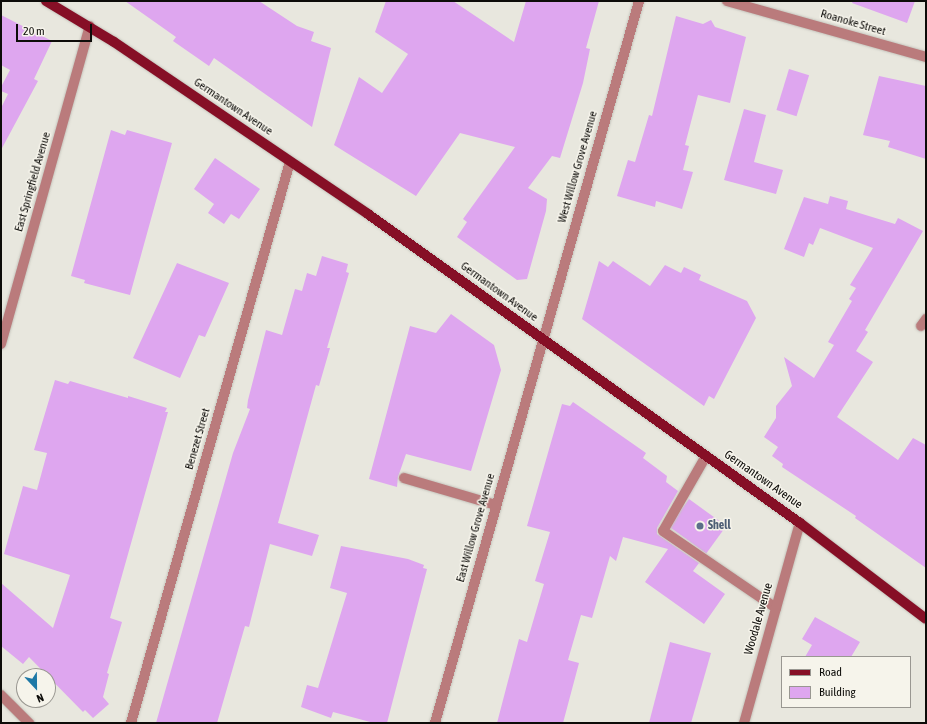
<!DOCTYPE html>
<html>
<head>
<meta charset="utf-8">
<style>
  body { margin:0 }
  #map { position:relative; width:927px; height:724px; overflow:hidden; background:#e8e7de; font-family:"Asap Condensed",sans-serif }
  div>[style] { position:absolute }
  .building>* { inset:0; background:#dea6ef; transform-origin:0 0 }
  .roads { filter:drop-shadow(0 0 1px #c5c4bc) drop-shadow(0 0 1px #c5c4bc) }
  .service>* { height:10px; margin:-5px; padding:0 5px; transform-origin:5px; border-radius:5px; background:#ba7b7c }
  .minor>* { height:10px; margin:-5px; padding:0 5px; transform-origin:5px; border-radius:5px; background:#ba7b7c }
  .primary>* { height:10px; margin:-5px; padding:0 5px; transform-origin:5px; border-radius:5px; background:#860f26 }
  .dots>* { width:11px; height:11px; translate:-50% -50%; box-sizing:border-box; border:2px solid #f6f4eb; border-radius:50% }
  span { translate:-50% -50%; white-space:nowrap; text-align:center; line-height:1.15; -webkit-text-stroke:3px #f6f4eb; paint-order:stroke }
  .street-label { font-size:12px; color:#0d0c09 }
  .service-label { font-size:12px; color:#4e5e75; font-weight:700 }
  .left { translate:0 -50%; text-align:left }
  .frame { position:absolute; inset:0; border:2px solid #0d0c09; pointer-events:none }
  .legend { position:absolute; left:781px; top:656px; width:130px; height:52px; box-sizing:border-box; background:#f6f4eb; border:1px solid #999791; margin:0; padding:5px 7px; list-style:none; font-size:12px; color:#0d0c09 }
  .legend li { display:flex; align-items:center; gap:8px; height:20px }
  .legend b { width:20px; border:1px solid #999791 }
  .north { position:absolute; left:16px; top:668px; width:40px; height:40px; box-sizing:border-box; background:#f6f4eb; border:1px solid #999791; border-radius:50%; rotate:158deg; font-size:11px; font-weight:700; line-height:16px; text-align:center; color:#0d0c09 }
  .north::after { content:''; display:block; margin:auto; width:14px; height:18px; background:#1d78a6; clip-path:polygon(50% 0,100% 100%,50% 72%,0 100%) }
  .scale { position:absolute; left:16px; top:24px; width:76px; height:18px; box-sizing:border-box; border:2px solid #0d0c09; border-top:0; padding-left:5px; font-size:12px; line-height:14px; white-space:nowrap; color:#0d0c09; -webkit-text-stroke:3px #f6f4eb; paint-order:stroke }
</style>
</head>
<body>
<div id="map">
  <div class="building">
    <div style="clip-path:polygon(125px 1px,259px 1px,297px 26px,314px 32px,311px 41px,331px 48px,312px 127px,214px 58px,209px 66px,173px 41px,176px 37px)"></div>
    <div style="clip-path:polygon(386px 1px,453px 1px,514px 42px,526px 1px,599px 1px,586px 48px,590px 49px,583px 83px,560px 158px,552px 156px,528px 188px,547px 199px,546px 211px,527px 279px,517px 280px,457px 237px,467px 222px,463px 219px,515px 147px,460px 133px,416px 196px,334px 145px,359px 77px,382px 93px,408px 54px,375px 32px)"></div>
    <div style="clip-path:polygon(853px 1px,915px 1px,907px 23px,852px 3px)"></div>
    <div style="clip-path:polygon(1px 15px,52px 41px,34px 79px,38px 81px,1px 150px,1px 108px,8px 94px,1px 91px,1px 87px,10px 70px,1px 65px)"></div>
    <div style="clip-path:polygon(676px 16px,703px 24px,711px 20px,715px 27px,746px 37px,730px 103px,698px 95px,685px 145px,689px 146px,683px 170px,693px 172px,682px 209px,656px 201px,655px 207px,617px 196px,628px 160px,635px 162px,649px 115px,652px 116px)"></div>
    <div style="left:789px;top:69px;width:21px;height:43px;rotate:17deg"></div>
    <div style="clip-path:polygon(879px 76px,926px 86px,926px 159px,888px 147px,890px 141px,863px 135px)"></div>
    <div style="clip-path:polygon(744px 109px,766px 115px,754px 162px,783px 170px,776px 194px,724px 180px)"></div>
    <div style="clip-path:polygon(111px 130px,125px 135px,127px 130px,172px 143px,130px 295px,84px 283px,85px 280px,71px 276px)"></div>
    <div style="clip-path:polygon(215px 158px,260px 189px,239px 219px,231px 214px,224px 224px,208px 213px,214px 204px,194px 189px)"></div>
    <div style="clip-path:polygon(830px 196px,848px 201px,846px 209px,895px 224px,898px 218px,923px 231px,865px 330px,868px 332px,856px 351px,873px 362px,837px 417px,898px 460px,913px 438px,926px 445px,926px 568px,855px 518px,856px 516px,782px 467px,783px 464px,772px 456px,778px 447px,764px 437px,776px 418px,776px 406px,792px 386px,784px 357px,814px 378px,834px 345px,828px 342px,852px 301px,849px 299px,856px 288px,850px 285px,873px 248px,820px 228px,813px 245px,809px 243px,804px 257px,784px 249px,804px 197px,828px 204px)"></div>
    <div style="clip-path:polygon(322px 256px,348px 264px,346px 272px,349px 273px,327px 348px,330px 348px,319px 386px,316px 385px,278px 523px,319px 535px,312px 556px,270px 544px,249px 627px,245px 626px,217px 723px,156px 723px,233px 453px,250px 409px,247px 408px,248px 400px,266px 330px,282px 335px,295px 289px,302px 291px,307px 273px,316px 276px)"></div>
    <div style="clip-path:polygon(599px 261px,608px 267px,613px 261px,650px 286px,665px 265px,681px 273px,684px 267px,701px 275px,699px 280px,747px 301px,756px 318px,714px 399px,709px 396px,704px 406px,582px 319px)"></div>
    <div style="clip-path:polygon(177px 263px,229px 283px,205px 337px,199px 335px,180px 378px,133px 358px)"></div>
    <div style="clip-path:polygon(451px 314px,494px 345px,501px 370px,471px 471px,406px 454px,398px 477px,397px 487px,369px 479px,410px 326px,436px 333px)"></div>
    <div style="clip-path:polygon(55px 380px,68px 384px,70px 381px,128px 398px,128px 396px,167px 408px,165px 412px,168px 412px,110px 618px,122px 622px,107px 673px,109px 674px,103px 697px,109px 704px,93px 718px,85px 710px,83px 712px,29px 657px,23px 664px,1px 646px,1px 583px,53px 628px,70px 575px,4px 554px,23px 486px,37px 490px,47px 453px,34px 450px)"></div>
    <div style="clip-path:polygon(573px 402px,646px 453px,643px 458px,667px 476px,666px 482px,678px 491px,657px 528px,657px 534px,699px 563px,693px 571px,725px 594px,704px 624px,645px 582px,668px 549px,623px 537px,616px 561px,610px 556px,592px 618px,581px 615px,568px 660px,579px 663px,563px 723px,497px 723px,519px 639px,527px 642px,544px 584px,535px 581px,550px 532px,527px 526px,562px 404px,570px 406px)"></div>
    <div style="left:689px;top:499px;width:46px;height:34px;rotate:36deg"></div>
    <div style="clip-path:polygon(341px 546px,408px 559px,424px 565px,423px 568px,427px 569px,387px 723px,374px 723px,333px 712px,331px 718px,301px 707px,307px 685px,318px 688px,347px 593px,330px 588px)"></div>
    <div style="clip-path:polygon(815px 617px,860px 642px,851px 657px,805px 657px,812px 645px,802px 639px)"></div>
    <div style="clip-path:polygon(670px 642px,711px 653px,691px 723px,649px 723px)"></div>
  </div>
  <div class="roads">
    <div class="service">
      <div style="left:921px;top:326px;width:9px;rotate:-54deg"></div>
      <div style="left:706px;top:456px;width:86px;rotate:119.8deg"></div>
      <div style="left:663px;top:531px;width:137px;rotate:34.3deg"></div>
      <div style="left:404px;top:478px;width:96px;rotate:16.4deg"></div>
    </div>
    <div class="minor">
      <div style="left:727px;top:1px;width:207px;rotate:15.7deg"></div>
      <div style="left:1px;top:344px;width:330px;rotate:-74.4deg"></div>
      <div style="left:1px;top:695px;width:40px;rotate:45deg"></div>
      <div style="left:131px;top:723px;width:583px;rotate:-74.18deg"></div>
      <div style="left:435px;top:723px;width:750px;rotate:-74.22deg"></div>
      <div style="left:744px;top:723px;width:208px;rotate:-74.4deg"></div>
    </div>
    <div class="primary">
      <div style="left:46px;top:1px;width:79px;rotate:31.1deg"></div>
      <div style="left:114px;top:42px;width:307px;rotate:34.1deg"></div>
      <div style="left:368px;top:214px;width:531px;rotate:35.58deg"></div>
      <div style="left:800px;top:523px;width:158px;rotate:37.3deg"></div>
    </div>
  </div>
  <div class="dots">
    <div style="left:700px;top:526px;background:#5c6f8a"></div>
  </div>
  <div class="street-label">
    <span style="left:853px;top:23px;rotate:16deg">Roanoke Street</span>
    <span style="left:233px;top:107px;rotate:34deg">Germantown Avenue</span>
    <span style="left:578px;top:167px;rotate:-74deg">West Willow Grove Avenue</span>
    <span style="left:33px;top:182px;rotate:-74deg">East Springfield Avenue</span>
    <span style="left:499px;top:292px;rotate:36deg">Germantown Avenue</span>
    <span style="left:198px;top:439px;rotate:-74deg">Benezet Street</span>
    <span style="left:763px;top:480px;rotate:35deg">Germantown Avenue</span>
    <span style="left:476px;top:528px;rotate:-74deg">East Willow Grove Avenue</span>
    <span style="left:759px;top:619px;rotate:-74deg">Woodale Avenue</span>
  </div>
  <div class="service-label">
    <span class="left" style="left:708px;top:526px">Shell</span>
  </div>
  <div class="frame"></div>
  <ul class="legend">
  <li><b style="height:5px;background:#860f26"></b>Road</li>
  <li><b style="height:11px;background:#dea6ef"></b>Building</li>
  </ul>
  <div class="north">N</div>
  <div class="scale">20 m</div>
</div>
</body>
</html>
